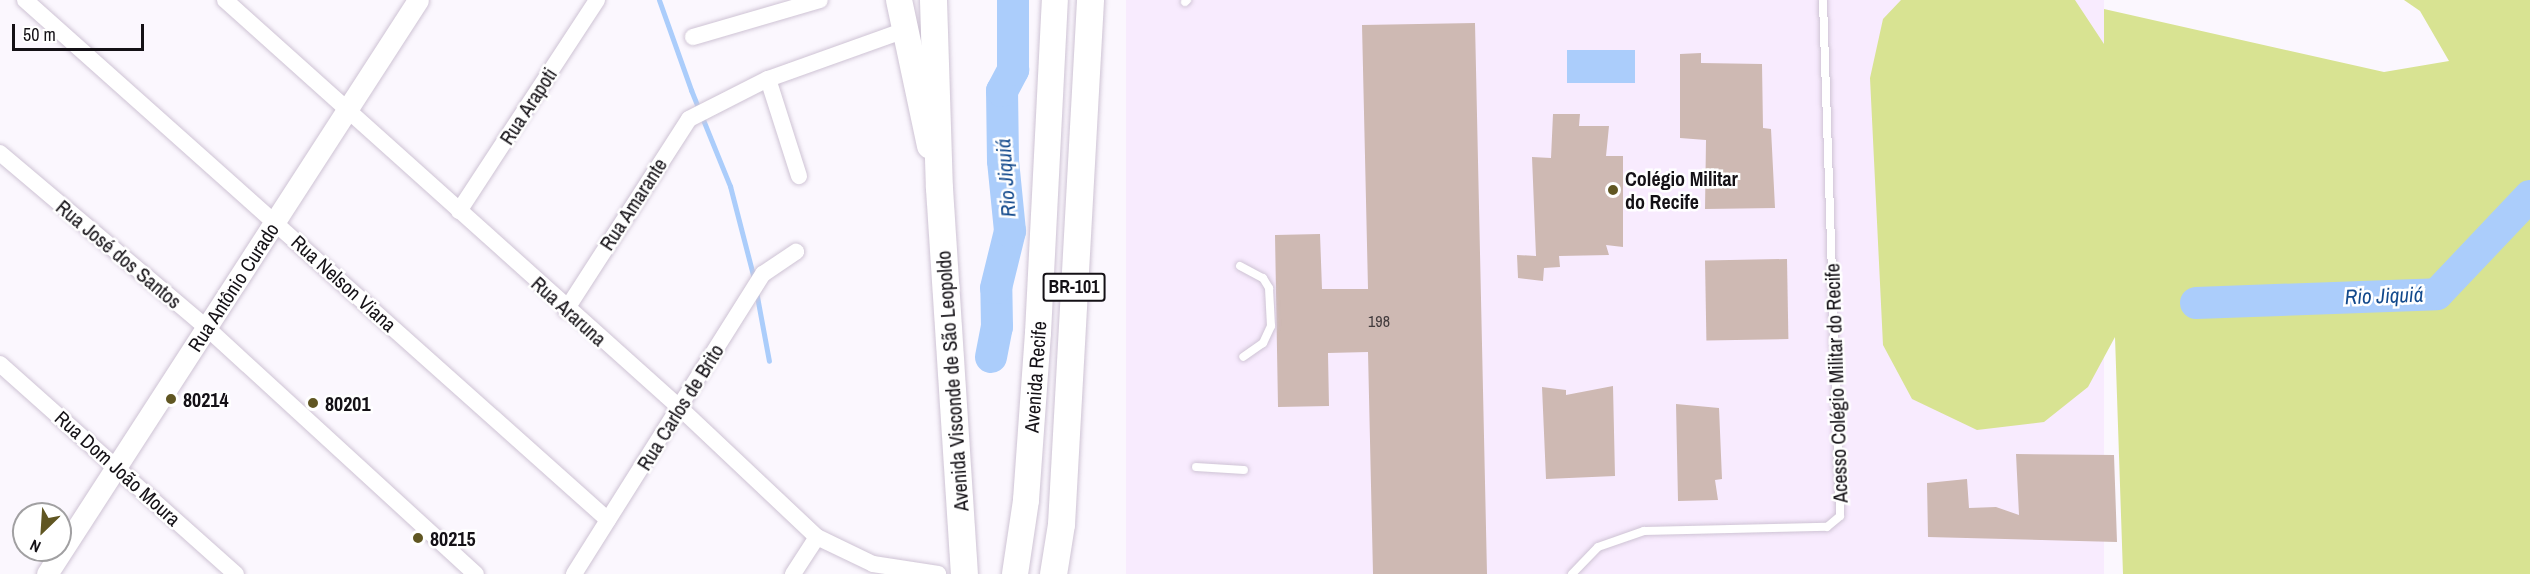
<!DOCTYPE html>
<html>
<head>
<meta charset="utf-8">
<style>
  body { margin:0 }
  #map { position:relative; width:2530px; height:574px; overflow:hidden; background:#fbf7fe; font-family:"Archivo Narrow",sans-serif }
  div>[style] { position:absolute }
  .built>* { inset:0; background:#f8ebfe; transform-origin:0 0 }
  .green>* { inset:0; background:#d8e392 }
  .water>* { inset:0; background:#abcdfb; transform-origin:0 0 }
  .stream>* { height:5px; margin:-2.5px; padding:0 2.5px; transform-origin:2.5px; border-radius:2.5px; background:#abcdfb }
  .river>* { height:32px; margin:-16px; padding:0 16px; transform-origin:16px; border-radius:16px; background:#abcdfb }
  .building>* { inset:0; background:#ceb9b3; transform-origin:0 0 }
  .roads { filter:drop-shadow(0 0 2px #cec3d4) drop-shadow(0 0 2px #cec3d4) }
  .service>* { height:8px; margin:-4px; padding:0 4px; transform-origin:4px; border-radius:4px; background:#fff }
  .minor>* { height:16px; margin:-8px; padding:0 8px; transform-origin:8px; border-radius:8px; background:#fff }
  .tertiary>* { height:21px; margin:-10.5px; padding:0 10.5px; transform-origin:10.5px; border-radius:10.5px; background:#fff }
  .primary>* { height:26px; margin:-13px; padding:0 13px; transform-origin:13px; border-radius:13px; background:#fff }
  .trunk>* { height:27px; margin:-13.5px; padding:0 13.5px; transform-origin:13.5px; border-radius:13.5px; background:#fff }
  .dots>* { width:16px; height:16px; translate:-50% -50%; box-sizing:border-box; border:3px solid #fff; border-radius:50% }
  span { translate:-50% -50%; white-space:nowrap; text-align:center; line-height:1.15; -webkit-text-stroke:5px #fff; paint-order:stroke }
  .number-label { font-size:16px; color:#423b3d }
  .number-label span { -webkit-text-stroke-width:0 }
  .shield-label span { padding:2px 4px; background:#fff; border:2px solid; border-radius:4px; -webkit-text-stroke-width:0 }
  .shield-label { font-size:18px; color:#141116; font-weight:700 }
  .street-label { font-size:20px; color:#141116 }
  .poi-label { font-size:20px; color:#141116; font-weight:700 }
  .left { translate:0 -50%; text-align:left }
  .water-label { font-size:21px; color:#12498c; font-style:italic }
  .north { position:absolute; left:12px; top:502px; width:60px; height:60px; box-sizing:border-box; background:#fff; border:2px solid #a1a0a2; border-radius:50%; rotate:205deg; font-size:16px; font-weight:700; line-height:24px; text-align:center; color:#141116 }
  .north::after { content:''; display:block; margin:auto; width:21px; height:27px; background:#605622; clip-path:polygon(50% 0,100% 100%,50% 72%,0 100%) }
  .scale { position:absolute; left:12px; top:24px; width:132px; height:27px; box-sizing:border-box; border:3px solid #141116; border-top:0; padding-left:8px; font-size:18px; line-height:21px; white-space:nowrap; color:#141116; -webkit-text-stroke:4px #fff; paint-order:stroke }
</style>
</head>
<body>
<div id="map">
  <div class="built">
    <div style="left:1126px;top:0;width:978px;height:575px"></div>
  </div>
  <div class="green">
    <div style="clip-path:polygon(1901px 0,2075px 0,2104px 44px,2104px 9px,2384px 72px,2449px 61px,2420px 11px,2404px 0,2530px 0,2530px 574px,2123px 574px,2115px 337px,2088px 387px,2044px 422px,1977px 430px,1912px 399px,1883px 345px,1870px 78px,1883px 19px)"></div>
  </div>
  <div class="water">
    <div style="left:1567px;top:50px;width:68px;height:33px"></div>
  </div>
  <div class="stream">
    <div style="left:659px;top:0;width:96px;rotate:70.4deg"></div>
    <div style="left:691px;top:90px;width:104px;rotate:67.9deg"></div>
    <div style="left:730px;top:186px;width:96px;rotate:75.5deg"></div>
    <div style="left:756px;top:291px;width:71px;rotate:79.5deg"></div>
  </div>
  <div class="river">
    <div style="left:2196px;top:303px;width:241px;rotate:-2.1deg"></div>
    <div style="left:2437px;top:294px;width:135px;rotate:-46.5deg"></div>
    <div style="left:991px;top:357px;width:31px;rotate:-79deg"></div>
    <div style="left:997px;top:327px;width:39px;rotate:-91deg"></div>
    <div style="left:996px;top:288px;width:59px;rotate:-76.2deg"></div>
    <div style="left:1010px;top:231px;width:70px;rotate:-95.7deg"></div>
    <div style="left:1003px;top:161px;width:70px;rotate:-90.8deg"></div>
    <div style="left:1002px;top:91px;width:24px;rotate:-62deg"></div>
    <div style="left:1013px;top:70px;width:70px;rotate:-90deg"></div>
  </div>
  <div class="building">
    <div style="clip-path:polygon(1475px 23px,1487px 574px,1373px 574px,1368px 352px,1328px 353px,1329px 406px,1278px 407px,1275px 235px,1320px 234px,1322px 289px,1368px 289px,1362px 25px)"></div>
    <div style="clip-path:polygon(1701px 53px,1701px 63px,1762px 64px,1763px 128px,1771px 129px,1775px 208px,1705px 209px,1706px 140px,1680px 138px,1680px 54px)"></div>
    <div style="clip-path:polygon(1553px 114px,1580px 114px,1579px 126px,1609px 126px,1606px 156px,1623px 156px,1623px 247px,1606px 245px,1609px 255px,1559px 256px,1560px 267px,1544px 268px,1543px 281px,1518px 278px,1517px 255px,1536px 256px,1532px 157px,1551px 158px)"></div>
    <div style="left:1787px;top:259px;width:80px;height:82px;rotate:89deg"></div>
    <div style="clip-path:polygon(1613px 386px,1615px 476px,1546px 479px,1542px 387px,1566px 390px,1566px 395px)"></div>
    <div style="clip-path:polygon(1676px 404px,1719px 408px,1722px 479px,1715px 480px,1718px 500px,1678px 501px)"></div>
    <div style="clip-path:polygon(2016px 454px,2114px 455px,2117px 542px,1928px 537px,1927px 483px,1967px 479px,1969px 508px,1996px 507px,2019px 515px)"></div>
  </div>
  <div class="roads">
    <div class="service">
      <div style="left:1185px;top:2px;width:3px;rotate:-45deg"></div>
      <div style="left:1240px;top:266px;width:26px;rotate:28deg"></div>
      <div style="left:1263px;top:278px;width:12px;rotate:59deg"></div>
      <div style="left:1269px;top:288px;width:38px;rotate:87deg"></div>
      <div style="left:1271px;top:326px;width:19px;rotate:115deg"></div>
      <div style="left:1263px;top:343px;width:24px;rotate:145deg"></div>
      <div style="left:1196px;top:467px;width:48px;rotate:3.6deg"></div>
      <div style="left:1572px;top:574px;width:37px;rotate:-46deg"></div>
      <div style="left:1598px;top:547px;width:49px;rotate:-19.2deg"></div>
      <div style="left:1644px;top:531px;width:183px;rotate:-1.3deg"></div>
      <div style="left:1827px;top:527px;width:17px;rotate:-40deg"></div>
      <div style="left:1840px;top:516px;width:516px;rotate:-91.89deg"></div>
    </div>
    <div class="minor">
      <div style="left:25px;top:0;width:781px;rotate:41.73deg"></div>
      <div style="left:225px;top:0;width:610px;rotate:41.88deg"></div>
      <div style="left:679px;top:407px;width:190px;rotate:43.3deg"></div>
      <div style="left:817px;top:537px;width:62px;rotate:25.7deg"></div>
      <div style="left:873px;top:564px;width:66px;rotate:8.7deg"></div>
      <div style="left:693px;top:37px;width:132px;rotate:-16.2deg"></div>
      <div style="left:768px;top:79px;width:102px;rotate:72.3deg"></div>
      <div style="left:0;top:153px;width:270px;rotate:40.2deg"></div>
      <div style="left:206px;top:327px;width:366px;rotate:42.5deg"></div>
      <div style="left:459px;top:211px;width:252px;rotate:-56.8deg"></div>
      <div style="left:566px;top:310px;width:227px;rotate:-57.2deg"></div>
      <div style="left:689px;top:119px;width:89px;rotate:-26.9deg"></div>
      <div style="left:768px;top:79px;width:145px;rotate:-19.7deg"></div>
      <div style="left:0;top:364px;width:316px;rotate:41.7deg"></div>
      <div style="left:574px;top:574px;width:355px;rotate:-57.8deg"></div>
      <div style="left:763px;top:274px;width:40px;rotate:-34deg"></div>
      <div style="left:793px;top:574px;width:44px;rotate:-57deg"></div>
    </div>
    <div class="tertiary">
      <div style="left:47px;top:574px;width:683px;rotate:-57.12deg"></div>
    </div>
    <div class="primary">
      <div style="left:899px;top:0;width:149px;rotate:78deg"></div>
      <div style="left:1015px;top:574px;width:75px;rotate:-81.5deg"></div>
      <div style="left:1026px;top:500px;width:167px;rotate:-85.9deg"></div>
      <div style="left:1038px;top:333px;width:333px;rotate:-87.1deg"></div>
    </div>
    <div class="trunk">
      <div style="left:933px;top:0;width:188px;rotate:88.2deg"></div>
      <div style="left:939px;top:188px;width:387px;rotate:86.3deg"></div>
      <div style="left:1053px;top:574px;width:51px;rotate:-80.9deg"></div>
      <div style="left:1061px;top:524px;width:525px;rotate:-86.83deg"></div>
    </div>
  </div>
  <div class="dots">
    <div style="left:1613px;top:190px;background:#605622"></div>
    <div style="left:171px;top:399px;background:#605622"></div>
    <div style="left:313px;top:403px;background:#605622"></div>
    <div style="left:418px;top:538px;background:#605622"></div>
  </div>
  <div class="number-label">
    <span style="left:1379px;top:321px">198</span>
  </div>
  <div class="shield-label">
    <span style="left:1074px;top:287px">BR-101</span>
  </div>
  <div class="street-label">
    <span style="left:528px;top:106px;rotate:-57deg">Rua Arapoti</span>
    <span style="left:633px;top:204px;rotate:-57deg">Rua Amarante</span>
    <span style="left:119px;top:254px;rotate:40deg">Rua José dos Santos</span>
    <span style="left:344px;top:283px;rotate:42deg">Rua Nelson Viana</span>
    <span style="left:233px;top:287px;rotate:-57deg">Rua Antônio Curado</span>
    <span style="left:569px;top:311px;rotate:42deg">Rua Araruna</span>
    <span style="left:1035px;top:377px;rotate:-86deg">Avenida Recife</span>
    <span style="left:952px;top:381px;rotate:-94deg">Avenida Visconde de São Leopoldo</span>
    <span style="left:1836px;top:383px;rotate:-92deg">Acesso Colégio Militar do Recife</span>
    <span style="left:680px;top:407px;rotate:-58deg">Rua Carlos de Brito</span>
    <span style="left:118px;top:468px;rotate:42deg">Rua Dom João Moura</span>
  </div>
  <div class="poi-label">
    <span class="left" style="left:1625px;top:190px">Colégio Militar<br>do Recife</span>
    <span class="left" style="left:183px;top:399px">80214</span>
    <span class="left" style="left:325px;top:403px">80201</span>
    <span class="left" style="left:430px;top:538px">80215</span>
  </div>
  <div class="water-label">
    <span style="left:1006px;top:178px;rotate:-94deg">Rio Jiquiá</span>
    <span style="left:2384px;top:296px;rotate:-2deg">Rio Jiquiá</span>
  </div>
  <div class="north">N</div>
  <div class="scale">50 m</div>
</div>
</body>
</html>
